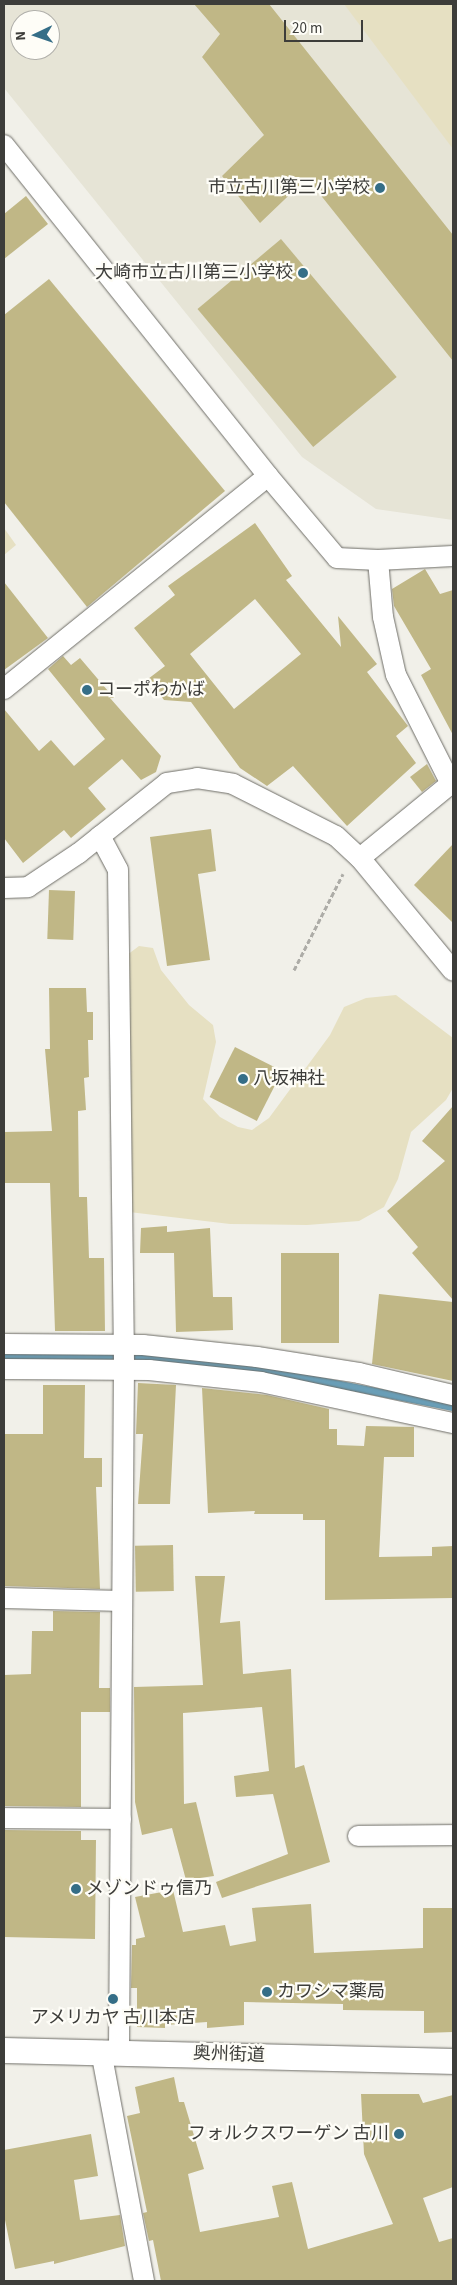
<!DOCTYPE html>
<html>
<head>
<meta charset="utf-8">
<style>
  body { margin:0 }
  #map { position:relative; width:457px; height:2285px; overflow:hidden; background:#f1f0e9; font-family:"Source Sans 3","Noto Sans JP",sans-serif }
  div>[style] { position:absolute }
  .built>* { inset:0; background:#e6e4d6 }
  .green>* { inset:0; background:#e6e0c2 }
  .stream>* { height:8px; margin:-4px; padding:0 4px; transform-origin:4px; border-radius:4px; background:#6a9fb8 }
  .building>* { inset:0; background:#c0b786; transform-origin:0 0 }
  .path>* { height:3px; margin-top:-1.5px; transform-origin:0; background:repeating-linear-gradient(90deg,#adaca7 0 5px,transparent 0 7.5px) }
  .roads { filter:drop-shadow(0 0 1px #6e6d67) drop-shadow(0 0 1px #6e6d67) }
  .minor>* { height:20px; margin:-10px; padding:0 10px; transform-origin:10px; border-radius:10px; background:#fff }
  .tertiary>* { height:25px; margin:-12.5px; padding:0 12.5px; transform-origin:12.5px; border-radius:12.5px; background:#fff }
  .dots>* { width:14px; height:14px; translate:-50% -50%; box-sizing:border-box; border:2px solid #fefdf7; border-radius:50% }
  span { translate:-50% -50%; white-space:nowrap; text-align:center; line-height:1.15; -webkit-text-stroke:4.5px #fefdf7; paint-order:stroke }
  .poi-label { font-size:18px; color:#3d3d3a }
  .right { translate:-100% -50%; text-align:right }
  .left { translate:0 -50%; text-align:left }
  .street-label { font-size:18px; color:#3d3d3a }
  .frame { position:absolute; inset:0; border:5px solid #3d3d3a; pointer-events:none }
  .north { position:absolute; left:10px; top:10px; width:50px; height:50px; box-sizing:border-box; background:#fefdf7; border:1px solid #b1b0ab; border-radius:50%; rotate:267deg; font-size:14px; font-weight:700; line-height:20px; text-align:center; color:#3d3d3a }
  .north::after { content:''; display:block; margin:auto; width:18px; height:22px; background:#356e87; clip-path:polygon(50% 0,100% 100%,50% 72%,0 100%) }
  .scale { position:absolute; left:284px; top:20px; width:79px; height:22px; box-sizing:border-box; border:2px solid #3d3d3a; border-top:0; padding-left:6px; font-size:15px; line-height:18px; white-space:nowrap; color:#3d3d3a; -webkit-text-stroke:4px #fefdf7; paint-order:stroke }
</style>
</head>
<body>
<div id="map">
  <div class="built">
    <div style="clip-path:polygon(evenodd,4px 4px,453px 4px,453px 520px,376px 509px,302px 457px,4px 88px,4px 4px,20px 20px,50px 20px,50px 50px,20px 50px,20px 20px)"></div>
  </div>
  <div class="green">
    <div style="clip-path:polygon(344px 4px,453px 4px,453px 149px)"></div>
    <div style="clip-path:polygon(4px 528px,16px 545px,4px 555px)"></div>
    <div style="clip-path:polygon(139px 946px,153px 948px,161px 970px,189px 1005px,213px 1025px,216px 1042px,203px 1099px,220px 1117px,238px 1127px,252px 1130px,269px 1118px,330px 1035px,344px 1007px,366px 998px,396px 995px,453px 1038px,453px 1088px,446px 1100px,411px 1132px,398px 1179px,384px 1207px,359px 1221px,307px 1225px,230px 1224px,129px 1212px,127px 955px)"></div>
  </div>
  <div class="stream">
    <div style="left:4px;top:1356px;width:153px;rotate:1.1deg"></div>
    <div style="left:157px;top:1359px;width:92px;rotate:5deg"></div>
    <div style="left:249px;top:1367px;width:208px;rotate:11.1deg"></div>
  </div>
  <div class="building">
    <div style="clip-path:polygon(194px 4px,269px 4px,453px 235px,453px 361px,307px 178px,260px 223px,222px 176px,264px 135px,202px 57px,220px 34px)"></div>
    <div style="clip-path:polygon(26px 196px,48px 224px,4px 259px,4px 214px)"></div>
    <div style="left:281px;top:239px;width:180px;height:109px;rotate:50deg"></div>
    <div style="clip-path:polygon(49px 279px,225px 491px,87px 607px,4px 502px,4px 315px)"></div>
    <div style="clip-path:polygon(evenodd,255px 523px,292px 576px,286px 580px,341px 647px,338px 616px,377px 664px,367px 672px,408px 726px,396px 736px,416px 763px,347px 826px,293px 766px,267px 786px,240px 768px,191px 702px,164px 700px,148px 679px,165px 666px,134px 628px,175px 595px,168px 586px,255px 523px,255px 599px,301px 654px,234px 709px,190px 654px,255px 599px)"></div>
    <div style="clip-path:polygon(425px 569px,440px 594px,453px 590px,453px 735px,421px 675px,431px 669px,394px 606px,392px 589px)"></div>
    <div style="clip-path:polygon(4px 582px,48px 638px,4px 670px)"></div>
    <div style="clip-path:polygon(63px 656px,71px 665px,80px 658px,114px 698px,110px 698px,161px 756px,156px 772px,141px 780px,122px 759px,88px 788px,106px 809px,71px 838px,64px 830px,23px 863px,4px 838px,4px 709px,39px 751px,51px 740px,74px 766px,105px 739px,48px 669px)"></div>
    <div style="clip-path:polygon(427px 764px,436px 781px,422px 792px,410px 777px)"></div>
    <div style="clip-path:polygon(211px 829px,216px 871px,198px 874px,210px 960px,167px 966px,150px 837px)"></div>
    <div style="clip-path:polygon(453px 844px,453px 923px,414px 885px)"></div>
    <div style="left:49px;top:890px;width:26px;height:49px;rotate:2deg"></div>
    <div style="clip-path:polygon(49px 988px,86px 988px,87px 1012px,93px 1012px,93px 1040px,88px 1040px,89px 1077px,84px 1078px,86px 1110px,78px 1111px,79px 1197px,87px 1197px,89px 1258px,104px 1258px,105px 1331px,55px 1331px,50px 1183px,4px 1183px,4px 1132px,52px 1131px,45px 1049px,50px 1049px)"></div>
    <div style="left:235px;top:1047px;width:53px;height:56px;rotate:27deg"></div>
    <div style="clip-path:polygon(453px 1106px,453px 1300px,412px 1253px,418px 1247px,387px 1211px,445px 1161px,422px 1141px)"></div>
    <div style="clip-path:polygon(167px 1226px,167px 1232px,210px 1228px,213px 1297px,232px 1297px,233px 1330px,176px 1332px,174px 1253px,140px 1253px,141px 1228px)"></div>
    <div style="left:281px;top:1253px;width:58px;height:90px"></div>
    <div style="clip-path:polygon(379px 1294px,453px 1302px,453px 1381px,372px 1364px)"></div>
    <div style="clip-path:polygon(138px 1383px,176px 1385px,170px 1504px,138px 1504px,143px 1434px,136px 1434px)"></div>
    <div style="clip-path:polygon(43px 1385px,85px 1385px,84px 1458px,102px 1458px,102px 1487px,96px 1487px,100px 1589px,4px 1586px,4px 1434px,43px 1434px)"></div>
    <div style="clip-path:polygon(202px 1388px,267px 1395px,329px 1409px,329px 1429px,337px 1429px,337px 1445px,364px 1446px,366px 1426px,414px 1427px,414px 1457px,384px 1457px,379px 1557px,432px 1556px,432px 1547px,453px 1546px,453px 1598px,325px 1600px,325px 1520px,303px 1520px,303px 1514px,254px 1514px,255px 1511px,208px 1513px)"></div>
    <div style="left:173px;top:1545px;width:46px;height:38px;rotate:89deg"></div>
    <div style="clip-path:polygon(195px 1576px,225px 1576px,220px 1623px,240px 1621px,243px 1674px,291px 1669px,295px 1768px,304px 1765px,330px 1862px,222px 1898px,216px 1882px,288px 1854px,273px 1794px,236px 1797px,234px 1776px,269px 1771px,262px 1707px,183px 1713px,184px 1804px,196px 1802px,214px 1876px,186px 1880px,172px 1828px,142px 1835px,135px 1802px,134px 1687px,203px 1685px)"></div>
    <div style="clip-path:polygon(53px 1611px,100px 1612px,99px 1688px,110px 1688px,110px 1712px,81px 1712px,81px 1807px,4px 1806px,4px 1675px,31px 1674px,32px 1631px,53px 1631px)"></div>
    <div style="clip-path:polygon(4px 1830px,81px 1831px,81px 1840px,96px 1840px,95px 1939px,4px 1937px)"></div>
    <div style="clip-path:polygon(173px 1890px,183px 1932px,225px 1925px,230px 1946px,256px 1941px,252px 1908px,311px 1904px,314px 1953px,423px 1948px,423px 1908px,453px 1908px,453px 2032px,424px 2033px,424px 2011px,343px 2010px,343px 2004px,244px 2002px,244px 2025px,207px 2028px,207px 2022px,165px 2025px,165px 2028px,137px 2027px,137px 1988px,131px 1988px,132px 1945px,136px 1945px,136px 1939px,145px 1937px,135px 1897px)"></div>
    <div style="clip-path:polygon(174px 2077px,179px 2102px,184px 2102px,204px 2169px,188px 2174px,200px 2232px,279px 2217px,272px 2186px,292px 2182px,308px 2249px,393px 2224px,364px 2154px,361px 2094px,419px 2094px,423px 2103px,453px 2095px,453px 2187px,423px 2198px,439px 2242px,453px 2238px,453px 2281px,161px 2281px,153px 2240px,149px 2241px,143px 2213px,147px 2212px,127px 2116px,140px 2113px,135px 2087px)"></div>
    <div style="clip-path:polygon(91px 2134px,98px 2176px,74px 2180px,80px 2220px,120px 2215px,125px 2246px,54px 2264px,54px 2261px,15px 2269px,4px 2215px,4px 2150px)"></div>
  </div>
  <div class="path">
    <div style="left:294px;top:970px;width:108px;rotate:-63deg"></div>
  </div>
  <div class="roads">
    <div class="minor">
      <div style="left:4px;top:145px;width:423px;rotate:51.4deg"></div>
      <div style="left:268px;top:476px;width:107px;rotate:49.9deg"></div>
      <div style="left:337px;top:558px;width:41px;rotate:2.8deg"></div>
      <div style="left:378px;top:560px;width:75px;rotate:-3.1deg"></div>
      <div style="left:378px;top:560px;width:57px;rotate:85deg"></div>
      <div style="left:383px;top:617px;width:59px;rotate:77.4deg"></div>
      <div style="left:396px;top:675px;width:122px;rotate:63.2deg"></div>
      <div style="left:4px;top:689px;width:339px;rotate:-38.9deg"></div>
      <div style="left:100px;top:836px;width:38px;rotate:62deg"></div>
      <div style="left:118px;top:870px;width:495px;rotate:89.3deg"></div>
      <div style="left:124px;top:1365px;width:686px;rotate:90.42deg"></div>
      <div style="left:360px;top:858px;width:120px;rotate:-39.3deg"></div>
      <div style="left:4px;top:888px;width:24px;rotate:-2deg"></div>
      <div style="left:28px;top:887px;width:61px;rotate:-33.7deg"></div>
      <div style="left:79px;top:853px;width:112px;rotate:-38.5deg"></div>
      <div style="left:167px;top:783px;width:30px;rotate:-9deg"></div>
      <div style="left:197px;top:778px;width:36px;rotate:9deg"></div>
      <div style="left:233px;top:784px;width:115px;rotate:26.8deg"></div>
      <div style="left:336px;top:836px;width:33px;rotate:43deg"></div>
      <div style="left:360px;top:858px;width:146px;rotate:50.5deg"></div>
      <div style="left:4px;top:1344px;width:139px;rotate:0.4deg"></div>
      <div style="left:143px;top:1345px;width:115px;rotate:6deg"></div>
      <div style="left:257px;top:1357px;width:103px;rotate:8.9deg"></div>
      <div style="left:359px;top:1373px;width:97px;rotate:13.2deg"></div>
      <div style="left:4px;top:1369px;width:145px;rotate:0.4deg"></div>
      <div style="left:149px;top:1370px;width:113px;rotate:6.1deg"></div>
      <div style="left:261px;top:1382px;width:196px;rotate:12.1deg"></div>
      <div style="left:4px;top:1598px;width:118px;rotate:1.5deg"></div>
      <div style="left:4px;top:1818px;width:117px;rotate:0.5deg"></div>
      <div style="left:358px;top:1836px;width:95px;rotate:-0.6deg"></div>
      <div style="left:101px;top:2051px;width:234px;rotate:79.4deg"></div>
    </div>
    <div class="tertiary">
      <div style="left:4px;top:2050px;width:449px;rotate:1.4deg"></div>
    </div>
  </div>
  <div class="dots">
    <div style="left:380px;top:188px;background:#356e87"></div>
    <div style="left:303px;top:273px;background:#356e87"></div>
    <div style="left:87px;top:690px;background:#356e87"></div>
    <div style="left:243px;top:1079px;background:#356e87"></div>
    <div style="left:76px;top:1889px;background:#356e87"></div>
    <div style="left:267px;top:1992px;background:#356e87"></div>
    <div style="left:113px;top:1999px;background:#356e87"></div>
    <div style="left:399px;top:2134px;background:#356e87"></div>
  </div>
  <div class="poi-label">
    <span class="right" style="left:370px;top:188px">市立古川第三小学校</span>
    <span class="right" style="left:293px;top:273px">大崎市立古川第三小学校</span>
    <span class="left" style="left:97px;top:690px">コーポわかば</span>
    <span class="left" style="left:253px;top:1079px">八坂神社</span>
    <span class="left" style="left:86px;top:1889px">メゾンドゥ信乃</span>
    <span class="left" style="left:277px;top:1992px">カワシマ薬局</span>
    <span style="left:113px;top:2018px">アメリカヤ 古川本店</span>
    <span class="right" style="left:389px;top:2134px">フォルクスワーゲン 古川</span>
  </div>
  <div class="street-label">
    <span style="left:229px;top:2055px;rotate:2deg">奥州街道</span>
  </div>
  <div class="frame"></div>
  <div class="north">N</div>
  <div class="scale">20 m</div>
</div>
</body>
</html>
